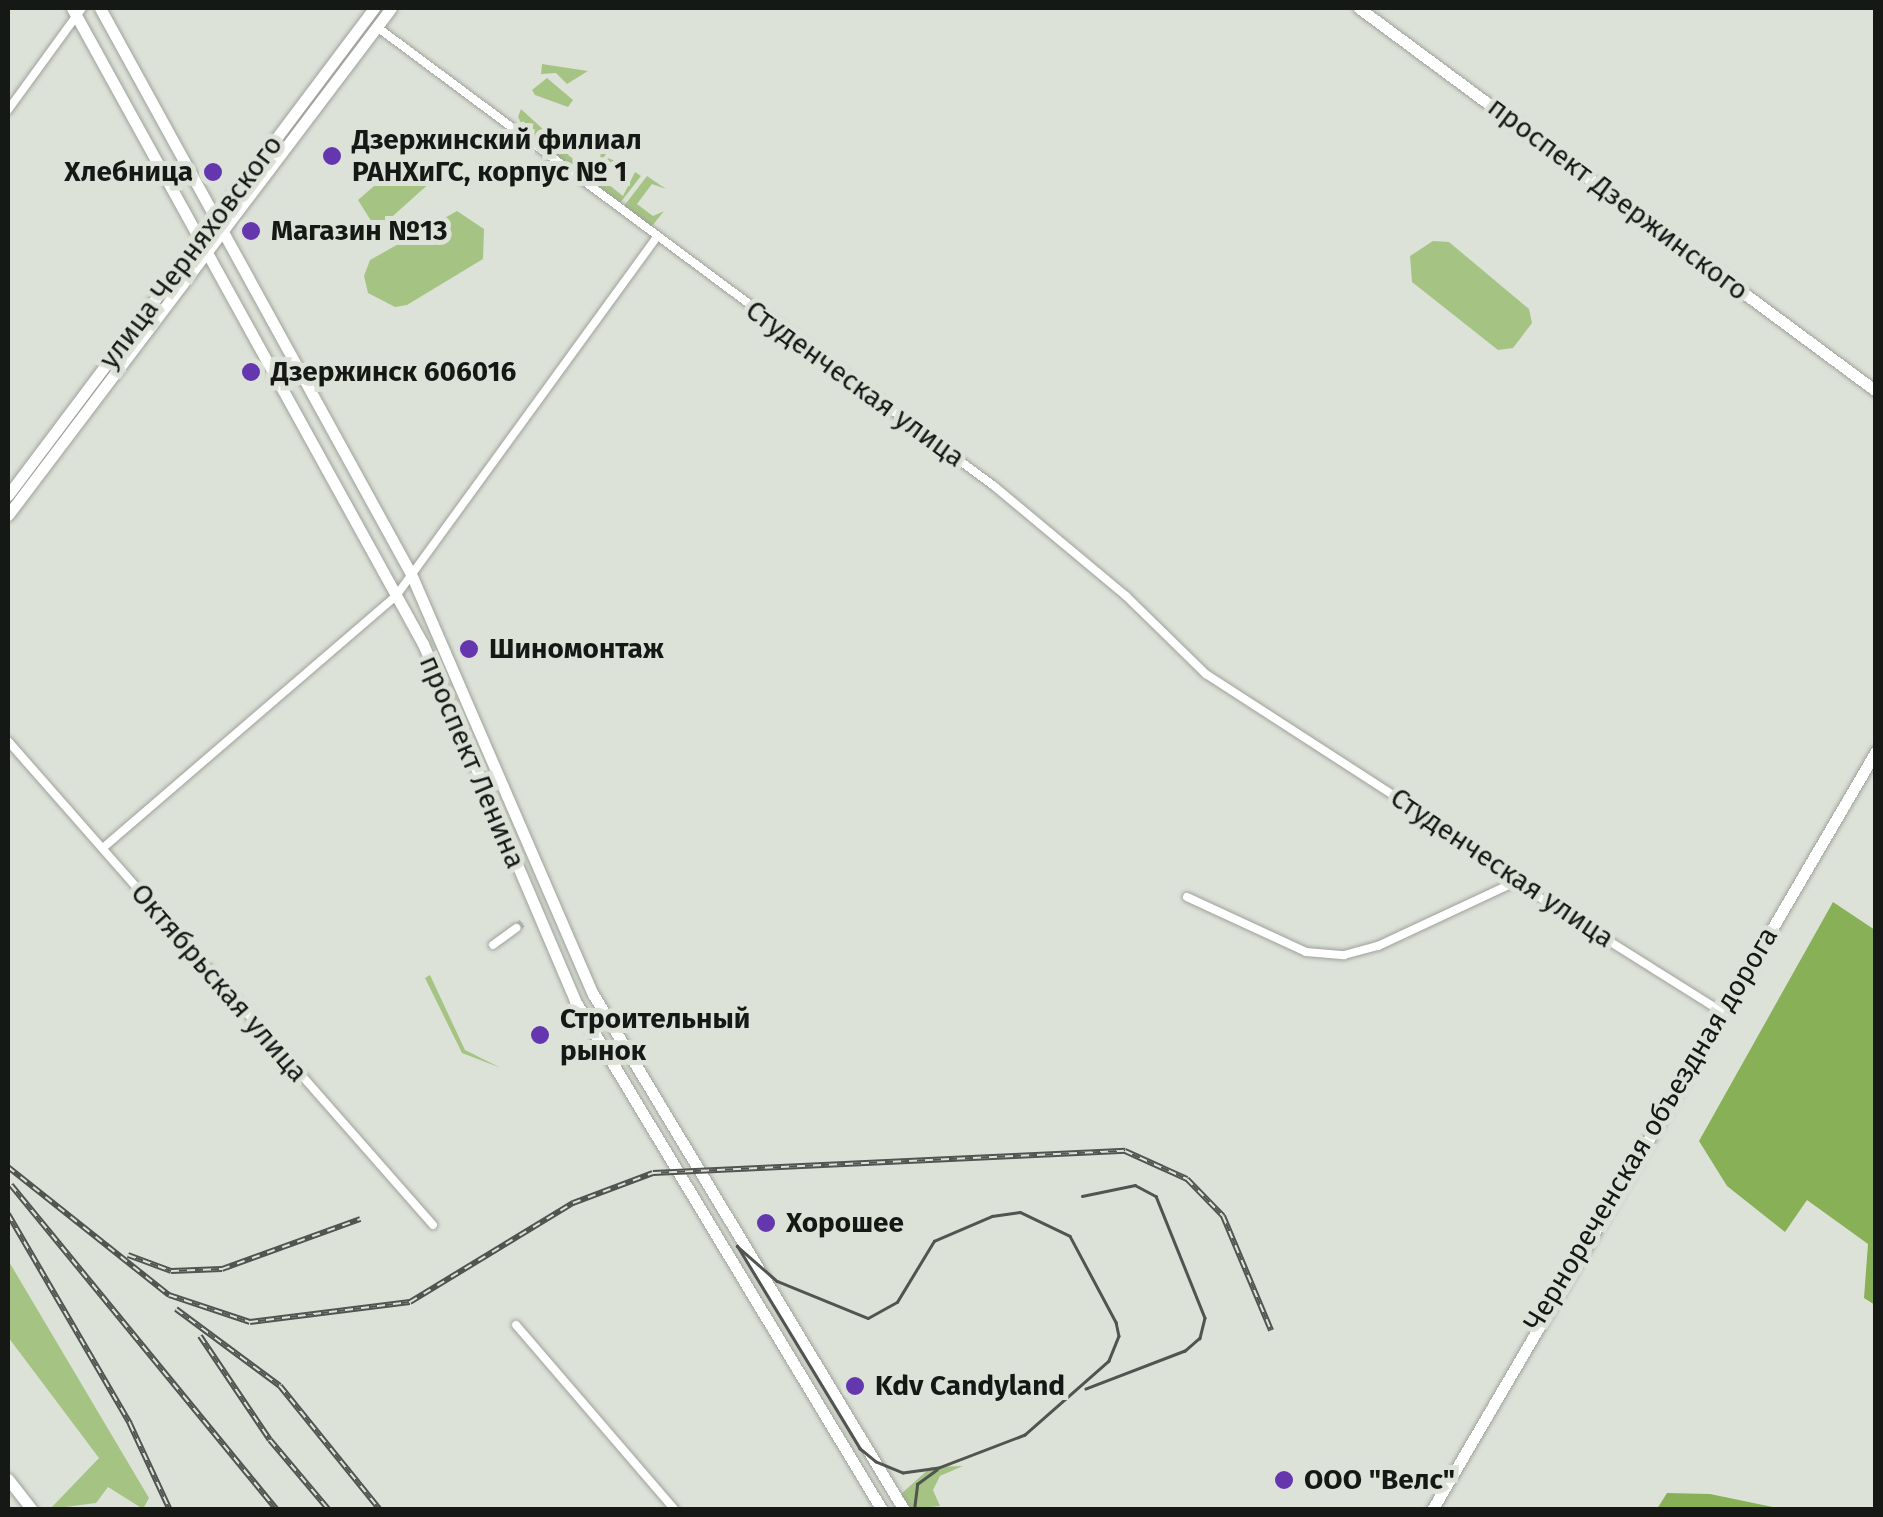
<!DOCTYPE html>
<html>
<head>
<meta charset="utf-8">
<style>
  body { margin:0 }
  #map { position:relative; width:1883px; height:1517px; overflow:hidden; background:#dde2d9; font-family:"Fira Sans",sans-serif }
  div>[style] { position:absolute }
  .green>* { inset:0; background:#a5c484 }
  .water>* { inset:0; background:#88b057 }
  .street-tunnel>* { height:8px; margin-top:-4px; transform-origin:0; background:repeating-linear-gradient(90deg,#b5bab2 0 8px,transparent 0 12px) }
  .roads { filter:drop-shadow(0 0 2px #9da299) drop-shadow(0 0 2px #9da299) }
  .street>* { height:8px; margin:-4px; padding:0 4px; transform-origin:4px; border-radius:4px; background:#fff }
  .secondary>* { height:11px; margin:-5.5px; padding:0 5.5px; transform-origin:5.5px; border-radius:5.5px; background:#fff }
  .tram>* { height:2.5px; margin:-1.25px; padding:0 1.25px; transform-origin:1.25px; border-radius:1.25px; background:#51544f }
  .rail>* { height:6px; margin-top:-3px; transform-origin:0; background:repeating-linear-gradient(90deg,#dde2d9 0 8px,#51544f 0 16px); box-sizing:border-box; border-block:2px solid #51544f }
  .dots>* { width:28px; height:28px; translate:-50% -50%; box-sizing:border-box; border:5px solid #dde2d9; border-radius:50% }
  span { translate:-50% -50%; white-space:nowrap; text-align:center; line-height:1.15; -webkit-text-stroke:10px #dde2d9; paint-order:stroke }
  .poi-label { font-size:28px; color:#161815; font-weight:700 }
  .left { translate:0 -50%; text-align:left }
  .right { translate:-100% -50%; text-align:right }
  .street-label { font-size:28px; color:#161815 }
  .frame { position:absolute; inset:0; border:10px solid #161815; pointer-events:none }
</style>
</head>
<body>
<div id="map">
  <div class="green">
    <div style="clip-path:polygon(542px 64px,588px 71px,567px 84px,556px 73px,541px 74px)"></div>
    <div style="clip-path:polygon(547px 78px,573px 100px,568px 107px,535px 95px,532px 90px)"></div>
    <div style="clip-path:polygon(521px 109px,557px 142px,568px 129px,579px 138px,568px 155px,590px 170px,601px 155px,581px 132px,608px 151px,590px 178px,531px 142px,518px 117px)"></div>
    <div style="clip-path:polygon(406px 158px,432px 181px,385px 223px,373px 224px,358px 200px)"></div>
    <div style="clip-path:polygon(608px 158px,615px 161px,603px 180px,623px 196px,635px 172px,641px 176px,620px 203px,593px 188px)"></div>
    <div style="clip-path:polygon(647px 176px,666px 189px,652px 184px,637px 204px,653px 216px,664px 211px,652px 226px,643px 226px,624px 206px)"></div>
    <div style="clip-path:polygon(457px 211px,484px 229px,483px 259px,407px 305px,395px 307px,368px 293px,364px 276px,370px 260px)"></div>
    <div style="clip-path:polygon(1433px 241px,1449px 242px,1529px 309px,1532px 323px,1513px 348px,1498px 350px,1412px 282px,1410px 256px)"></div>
    <div style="clip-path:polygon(430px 975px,465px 1050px,501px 1068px,462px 1053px,425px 978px)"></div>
    <div style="clip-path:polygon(8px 1260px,149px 1498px,143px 1509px,108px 1487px,96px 1503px,50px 1509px,99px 1458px,8px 1337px)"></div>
    <div style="clip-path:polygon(963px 1466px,940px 1476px,933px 1490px,940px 1506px,909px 1509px,901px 1494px,931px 1467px)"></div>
  </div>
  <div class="water">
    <div style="clip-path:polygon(1833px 902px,1875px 930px,1875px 1305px,1864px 1298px,1868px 1244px,1807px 1200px,1785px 1232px,1727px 1186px,1699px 1141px)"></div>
    <div style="clip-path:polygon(1667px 1493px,1710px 1494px,1782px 1509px,1657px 1509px)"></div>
  </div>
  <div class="street-tunnel">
    <div style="left:516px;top:928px;width:11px;rotate:-38deg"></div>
  </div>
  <div class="roads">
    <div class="street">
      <div style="left:377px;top:27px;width:769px;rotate:36.65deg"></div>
      <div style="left:994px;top:486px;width:172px;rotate:39.8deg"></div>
      <div style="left:1126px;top:596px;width:112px;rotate:44.3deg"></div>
      <div style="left:1206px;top:674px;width:318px;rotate:32.9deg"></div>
      <div style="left:1473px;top:847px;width:55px;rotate:39.8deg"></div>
      <div style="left:1515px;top:882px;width:244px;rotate:32.1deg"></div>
      <div style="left:8px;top:110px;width:126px;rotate:-54deg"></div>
      <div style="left:8px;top:741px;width:644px;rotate:48.71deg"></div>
      <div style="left:104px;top:847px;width:385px;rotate:-40.7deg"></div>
      <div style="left:396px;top:596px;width:441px;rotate:-54deg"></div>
      <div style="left:1187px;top:897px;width:131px;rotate:24.8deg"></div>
      <div style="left:1306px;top:952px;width:38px;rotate:5deg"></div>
      <div style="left:1344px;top:955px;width:35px;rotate:-15deg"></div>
      <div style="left:1378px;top:946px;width:151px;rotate:-25deg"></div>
      <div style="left:493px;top:945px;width:29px;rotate:-36deg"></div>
      <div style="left:516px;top:1325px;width:244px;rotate:49.3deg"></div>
    </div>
    <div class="secondary">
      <div style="left:72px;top:8px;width:726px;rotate:61.11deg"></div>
      <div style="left:423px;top:644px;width:388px;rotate:66.9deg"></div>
      <div style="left:575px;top:1001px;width:594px;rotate:58.9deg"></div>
      <div style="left:100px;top:8px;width:646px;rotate:61.21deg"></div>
      <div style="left:411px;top:574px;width:458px;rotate:66.6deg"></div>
      <div style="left:593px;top:994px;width:602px;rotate:58.92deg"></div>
      <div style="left:1359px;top:8px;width:643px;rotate:36.53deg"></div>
      <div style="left:8px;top:495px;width:609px;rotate:-53.07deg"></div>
      <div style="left:8px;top:515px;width:635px;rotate:-52.93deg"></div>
      <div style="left:8px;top:1479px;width:39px;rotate:52deg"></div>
      <div style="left:1432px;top:1510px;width:879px;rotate:-59.67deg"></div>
    </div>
  </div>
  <div class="tram">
    <div style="left:1082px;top:1196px;width:54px;rotate:-11.7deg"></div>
    <div style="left:1135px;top:1185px;width:24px;rotate:28deg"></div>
    <div style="left:1156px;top:1196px;width:131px;rotate:68.1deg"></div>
    <div style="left:1205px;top:1318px;width:21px;rotate:104deg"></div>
    <div style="left:1200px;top:1338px;width:20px;rotate:139deg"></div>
    <div style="left:1185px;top:1351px;width:106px;rotate:159deg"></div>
    <div style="left:1020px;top:1212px;width:55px;rotate:25.6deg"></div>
    <div style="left:1070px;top:1236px;width:98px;rotate:61.9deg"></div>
    <div style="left:1116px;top:1322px;width:14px;rotate:78deg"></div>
    <div style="left:1119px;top:1336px;width:27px;rotate:112deg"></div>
    <div style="left:1109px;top:1361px;width:112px;rotate:138.6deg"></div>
    <div style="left:1025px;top:1435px;width:92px;rotate:159deg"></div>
    <div style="left:939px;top:1468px;width:36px;rotate:172deg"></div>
    <div style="left:903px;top:1473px;width:29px;rotate:-158deg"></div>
    <div style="left:876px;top:1462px;width:21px;rotate:-141deg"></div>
    <div style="left:860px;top:1449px;width:237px;rotate:-121.2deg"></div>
    <div style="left:737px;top:1246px;width:53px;rotate:41.2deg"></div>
    <div style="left:777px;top:1281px;width:98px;rotate:22.1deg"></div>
    <div style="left:868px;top:1318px;width:33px;rotate:-29deg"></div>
    <div style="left:897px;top:1302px;width:71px;rotate:-58.8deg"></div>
    <div style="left:934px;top:1241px;width:63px;rotate:-23.3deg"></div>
    <div style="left:992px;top:1216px;width:28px;rotate:-8deg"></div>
    <div style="left:914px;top:1510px;width:26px;rotate:-83deg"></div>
    <div style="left:917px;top:1484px;width:24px;rotate:-36deg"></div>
  </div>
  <div class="rail">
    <div style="left:8px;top:1167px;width:206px;rotate:38.5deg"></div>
    <div style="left:169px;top:1295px;width:85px;rotate:18.4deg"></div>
    <div style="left:250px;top:1322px;width:161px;rotate:-7.1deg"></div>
    <div style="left:410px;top:1302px;width:191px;rotate:-31.3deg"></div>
    <div style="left:573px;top:1203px;width:85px;rotate:-20.6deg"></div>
    <div style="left:653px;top:1173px;width:473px;rotate:-2.7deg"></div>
    <div style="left:1125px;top:1151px;width:68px;rotate:24.3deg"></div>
    <div style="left:1187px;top:1179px;width:52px;rotate:45.8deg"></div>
    <div style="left:1223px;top:1216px;width:124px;rotate:67.2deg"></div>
    <div style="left:11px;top:1185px;width:420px;rotate:50.7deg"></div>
    <div style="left:8px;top:1214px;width:243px;rotate:59.8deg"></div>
    <div style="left:130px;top:1424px;width:95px;rotate:65.1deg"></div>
    <div style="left:128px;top:1255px;width:46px;rotate:20.4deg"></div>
    <div style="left:171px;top:1271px;width:51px;rotate:-2.2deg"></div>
    <div style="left:222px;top:1269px;width:147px;rotate:-19.9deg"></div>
    <div style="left:176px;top:1309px;width:129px;rotate:36.5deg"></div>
    <div style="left:280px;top:1386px;width:159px;rotate:51.1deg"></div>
    <div style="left:200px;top:1336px;width:125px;rotate:56.1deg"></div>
    <div style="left:270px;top:1440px;width:92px;rotate:49.9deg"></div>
  </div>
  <div class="dots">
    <div style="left:332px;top:156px;background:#6437af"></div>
    <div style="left:213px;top:172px;background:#6437af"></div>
    <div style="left:251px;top:231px;background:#6437af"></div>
    <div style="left:251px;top:372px;background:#6437af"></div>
    <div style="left:469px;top:649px;background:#6437af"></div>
    <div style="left:540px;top:1035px;background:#6437af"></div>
    <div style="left:766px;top:1223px;background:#6437af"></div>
    <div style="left:855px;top:1386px;background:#6437af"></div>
    <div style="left:1284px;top:1480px;background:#6437af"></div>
  </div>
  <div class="poi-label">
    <span class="left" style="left:352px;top:156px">Дзержинский филиал<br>РАНХиГС, корпус № 1</span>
    <span class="right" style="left:193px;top:172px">Хлебница</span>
    <span class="left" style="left:271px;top:231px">Магазин №13</span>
    <span class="left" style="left:271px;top:372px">Дзержинск 606016</span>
    <span class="left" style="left:489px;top:649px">Шиномонтаж</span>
    <span class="left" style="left:560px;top:1035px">Строительный<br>рынок</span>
    <span class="left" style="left:786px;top:1223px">Хорошее</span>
    <span class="left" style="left:875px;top:1386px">Kdv Candyland</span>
    <span class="left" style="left:1304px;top:1480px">ООО "Велс"</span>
  </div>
  <div class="street-label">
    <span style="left:1618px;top:199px;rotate:37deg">проспект Дзержинского</span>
    <span style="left:191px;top:252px;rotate:-53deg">улица Черняховского</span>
    <span style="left:855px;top:384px;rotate:36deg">Студенческая улица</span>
    <span style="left:472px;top:762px;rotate:67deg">проспект Ленина</span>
    <span style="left:1502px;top:868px;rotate:34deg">Студенческая улица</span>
    <span style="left:219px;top:983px;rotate:49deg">Октябрьская улица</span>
    <span style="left:1651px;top:1129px;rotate:-59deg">Чернореченская объездная дорога</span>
  </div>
  <div class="frame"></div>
</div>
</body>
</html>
